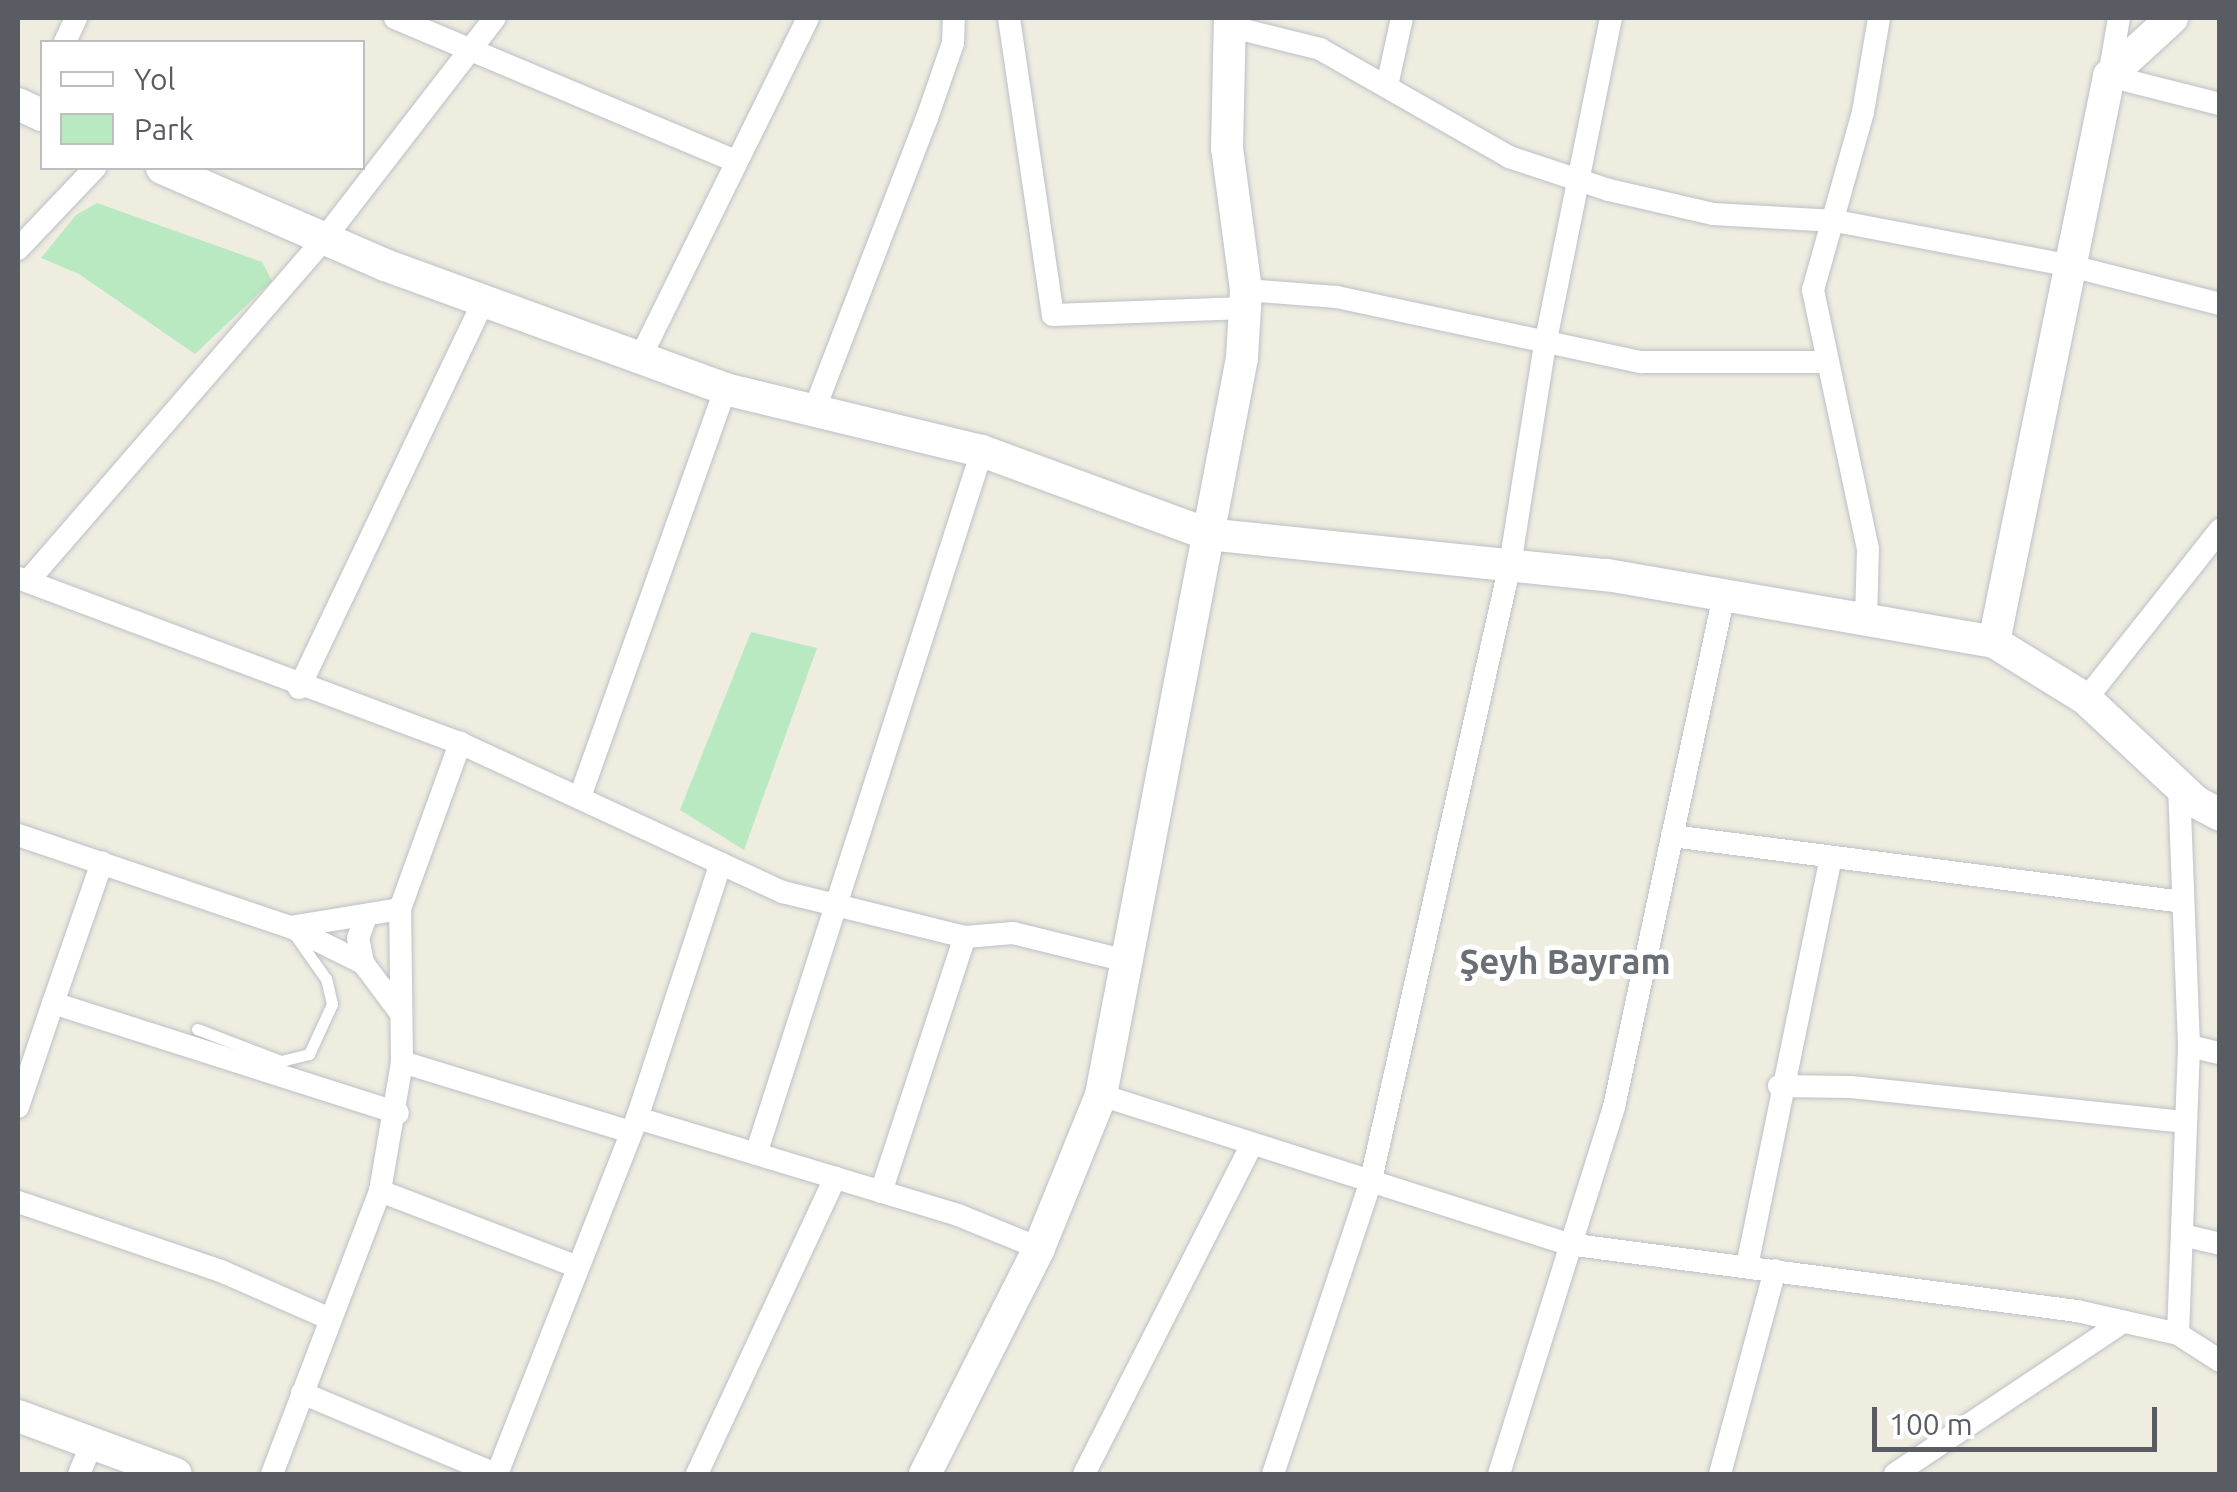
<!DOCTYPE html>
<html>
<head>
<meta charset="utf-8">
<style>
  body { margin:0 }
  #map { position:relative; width:2237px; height:1492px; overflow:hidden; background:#eeede0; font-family:Ubuntu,sans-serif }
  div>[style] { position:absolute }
  .green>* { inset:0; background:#b9e9c0 }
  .roads { filter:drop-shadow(0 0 2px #bdbfc6) drop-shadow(0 0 2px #bdbfc6) }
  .lane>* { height:11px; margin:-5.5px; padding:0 5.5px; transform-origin:5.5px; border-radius:5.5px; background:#fff }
  .street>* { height:22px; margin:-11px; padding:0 11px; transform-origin:11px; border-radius:11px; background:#fff }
  .secondary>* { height:32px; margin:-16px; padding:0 16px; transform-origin:16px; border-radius:16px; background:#fff }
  span { translate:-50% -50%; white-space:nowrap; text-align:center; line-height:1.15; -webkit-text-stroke:10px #fff; paint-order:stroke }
  .district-label { font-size:35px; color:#6a6e75; font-weight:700 }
  .frame { position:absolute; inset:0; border:20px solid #595c63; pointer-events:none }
  .legend { position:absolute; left:40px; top:40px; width:325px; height:130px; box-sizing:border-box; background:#fff; border:2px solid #bdbec1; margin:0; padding:12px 18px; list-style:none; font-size:30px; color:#595c63 }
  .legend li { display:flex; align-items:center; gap:20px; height:50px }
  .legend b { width:50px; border:2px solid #bdbec1 }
  .scale { position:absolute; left:1872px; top:1407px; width:285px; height:45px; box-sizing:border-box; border:5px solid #595c63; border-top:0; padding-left:12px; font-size:30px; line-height:35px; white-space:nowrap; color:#595c63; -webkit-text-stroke:8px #fff; paint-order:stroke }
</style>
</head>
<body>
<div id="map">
  <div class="green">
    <div style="clip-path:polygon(97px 203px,262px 262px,272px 281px,195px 354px,79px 274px,41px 258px,76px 215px)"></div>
    <div style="clip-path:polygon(751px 632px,817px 648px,744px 850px,680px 810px)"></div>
  </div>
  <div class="roads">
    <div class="lane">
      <div style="left:197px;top:1029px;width:90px;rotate:20.9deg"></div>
      <div style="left:281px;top:1061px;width:29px;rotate:-14deg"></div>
      <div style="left:309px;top:1054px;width:55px;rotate:-65.3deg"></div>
      <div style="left:332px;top:1004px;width:26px;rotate:-103deg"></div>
      <div style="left:326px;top:979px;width:54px;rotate:-125.2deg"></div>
    </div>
    <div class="street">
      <div style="left:395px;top:18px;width:369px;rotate:22.8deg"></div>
      <div style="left:1009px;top:18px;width:300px;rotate:81.6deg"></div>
      <div style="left:1053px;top:315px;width:192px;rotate:-2.1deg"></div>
      <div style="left:2119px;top:18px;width:59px;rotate:99.8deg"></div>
      <div style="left:2109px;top:76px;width:114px;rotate:14.2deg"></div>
      <div style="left:1232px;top:27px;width:91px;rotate:14deg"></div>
      <div style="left:1320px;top:49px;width:218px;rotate:29.7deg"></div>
      <div style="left:1509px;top:157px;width:105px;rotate:18.3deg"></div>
      <div style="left:1609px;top:190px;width:107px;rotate:13deg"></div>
      <div style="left:1713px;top:214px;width:123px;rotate:3.3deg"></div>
      <div style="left:1836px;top:221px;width:239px;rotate:10.8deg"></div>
      <div style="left:2071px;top:266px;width:154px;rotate:14.3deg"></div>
      <div style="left:65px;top:42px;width:26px;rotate:-65deg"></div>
      <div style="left:1387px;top:86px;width:70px;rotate:-77.6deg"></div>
      <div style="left:18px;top:249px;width:112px;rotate:-46.5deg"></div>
      <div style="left:1246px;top:290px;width:91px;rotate:4.4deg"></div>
      <div style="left:1337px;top:297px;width:311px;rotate:12.1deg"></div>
      <div style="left:1641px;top:362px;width:183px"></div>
      <div style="left:640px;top:358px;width:379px;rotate:-63.7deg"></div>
      <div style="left:813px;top:413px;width:316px;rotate:-68.9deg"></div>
      <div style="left:927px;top:118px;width:79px;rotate:-70.9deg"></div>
      <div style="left:953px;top:43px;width:25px;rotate:-88deg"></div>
      <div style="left:18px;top:578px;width:472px;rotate:20.5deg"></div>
      <div style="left:460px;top:743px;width:356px;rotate:24.8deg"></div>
      <div style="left:783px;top:892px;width:187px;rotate:13.9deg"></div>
      <div style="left:965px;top:937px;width:48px;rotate:-4.8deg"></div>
      <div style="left:1013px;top:933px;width:113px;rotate:13.8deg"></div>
      <div style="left:28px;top:581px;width:452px;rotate:-49.1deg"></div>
      <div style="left:324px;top:239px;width:279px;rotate:-52.3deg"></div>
      <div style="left:1866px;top:620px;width:71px;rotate:-88.4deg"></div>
      <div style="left:1868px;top:549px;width:265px;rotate:-102deg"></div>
      <div style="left:1813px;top:290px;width:185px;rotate:-74.3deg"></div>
      <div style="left:1863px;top:112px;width:95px;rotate:-80.3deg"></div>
      <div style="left:299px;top:688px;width:429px;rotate:-64.5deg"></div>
      <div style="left:2086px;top:699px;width:216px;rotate:-51.6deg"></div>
      <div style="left:580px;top:797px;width:433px;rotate:-70.4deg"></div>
      <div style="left:18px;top:835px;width:287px;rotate:18.7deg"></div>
      <div style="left:290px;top:927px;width:111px;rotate:-9.3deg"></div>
      <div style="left:1672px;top:836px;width:515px;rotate:7.36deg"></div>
      <div style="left:290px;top:927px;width:81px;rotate:26.3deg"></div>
      <div style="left:363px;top:963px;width:60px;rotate:53.1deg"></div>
      <div style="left:363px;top:963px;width:25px;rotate:-101deg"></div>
      <div style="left:358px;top:938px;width:25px;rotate:-69deg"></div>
      <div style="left:53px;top:1003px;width:149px;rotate:-70.8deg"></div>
      <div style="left:2189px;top:1046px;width:32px;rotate:13deg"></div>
      <div style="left:402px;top:1062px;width:235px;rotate:17deg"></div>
      <div style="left:1779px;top:1086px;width:72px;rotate:0.8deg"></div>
      <div style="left:1851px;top:1087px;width:334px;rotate:6deg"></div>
      <div style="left:1101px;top:1095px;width:490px;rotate:17.7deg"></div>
      <div style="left:1568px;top:1244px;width:513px;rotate:7.5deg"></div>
      <div style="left:2077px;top:1311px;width:104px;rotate:12.8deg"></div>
      <div style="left:2178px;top:1334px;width:50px;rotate:32.7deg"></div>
      <div style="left:18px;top:1107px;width:110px;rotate:-71.4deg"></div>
      <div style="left:53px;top:1003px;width:362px;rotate:17.7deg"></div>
      <div style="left:637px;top:1118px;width:335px;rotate:16.8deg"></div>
      <div style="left:958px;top:1215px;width:87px;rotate:22.2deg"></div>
      <div style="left:756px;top:1154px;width:738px;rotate:-72.18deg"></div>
      <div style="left:380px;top:1191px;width:212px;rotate:21deg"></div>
      <div style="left:881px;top:1192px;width:268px;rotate:-71.8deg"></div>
      <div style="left:18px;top:1202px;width:214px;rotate:18.8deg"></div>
      <div style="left:221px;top:1271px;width:117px;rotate:23.7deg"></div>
      <div style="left:2182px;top:1235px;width:39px;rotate:13deg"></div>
      <div style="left:1747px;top:1266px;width:414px;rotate:-78.4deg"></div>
      <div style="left:2178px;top:1334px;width:288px;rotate:-87.8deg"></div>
      <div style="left:2189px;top:1046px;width:261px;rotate:-92.2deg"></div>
      <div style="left:302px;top:1393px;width:210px;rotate:22.7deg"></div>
      <div style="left:79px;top:1474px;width:34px;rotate:-67deg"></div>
      <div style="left:272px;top:1474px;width:303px;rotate:-69.1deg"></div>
      <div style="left:380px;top:1191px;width:131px;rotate:-80.3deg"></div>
      <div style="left:402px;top:1062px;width:153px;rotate:-90.7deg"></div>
      <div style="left:400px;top:909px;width:177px;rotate:-70.1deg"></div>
      <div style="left:497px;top:1474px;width:383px;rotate:-68.5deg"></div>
      <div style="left:637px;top:1118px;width:268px;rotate:-71.8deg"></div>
      <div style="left:697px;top:1474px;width:327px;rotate:-65deg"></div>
      <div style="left:1084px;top:1474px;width:370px;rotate:-63deg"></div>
      <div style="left:1273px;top:1474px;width:306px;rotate:-71.5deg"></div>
      <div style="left:1370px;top:1184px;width:635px;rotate:-77.26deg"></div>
      <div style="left:1510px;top:565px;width:223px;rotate:-81deg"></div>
      <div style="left:1545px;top:345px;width:334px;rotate:-78.6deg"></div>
      <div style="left:1499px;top:1474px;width:385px;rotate:-72.6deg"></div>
      <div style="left:1614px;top:1107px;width:524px;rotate:-77.87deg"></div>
      <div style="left:1720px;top:1474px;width:211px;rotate:-74.9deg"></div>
      <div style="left:1895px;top:1474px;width:275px;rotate:-33.7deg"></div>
    </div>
    <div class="secondary">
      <div style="left:18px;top:104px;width:26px;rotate:25deg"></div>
      <div style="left:162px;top:168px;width:243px;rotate:23.5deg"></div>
      <div style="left:385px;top:265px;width:362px;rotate:20deg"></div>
      <div style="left:725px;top:389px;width:264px;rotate:13.6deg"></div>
      <div style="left:982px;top:451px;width:240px;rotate:20.2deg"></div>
      <div style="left:1207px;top:534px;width:402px;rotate:5.9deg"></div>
      <div style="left:1607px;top:575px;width:393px;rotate:9.8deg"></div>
      <div style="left:1994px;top:642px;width:108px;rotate:31.8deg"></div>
      <div style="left:2086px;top:699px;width:151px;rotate:43.1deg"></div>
      <div style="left:2196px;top:802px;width:27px;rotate:28deg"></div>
      <div style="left:1994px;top:642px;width:578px;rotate:-78.51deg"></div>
      <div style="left:2109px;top:76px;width:86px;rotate:-42.6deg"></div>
      <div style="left:18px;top:1416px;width:168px;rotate:20.2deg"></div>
      <div style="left:925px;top:1474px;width:253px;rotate:-63.2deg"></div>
      <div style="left:1039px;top:1248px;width:165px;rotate:-67.9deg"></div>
      <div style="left:1101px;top:1095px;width:750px;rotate:-79.17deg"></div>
      <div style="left:1242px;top:358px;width:68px;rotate:-86.6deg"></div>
      <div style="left:1246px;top:290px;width:143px;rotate:-97.6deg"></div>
      <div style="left:1227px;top:148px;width:130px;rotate:-88.7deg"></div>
    </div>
  </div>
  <div class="district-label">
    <span style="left:1565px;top:961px">Şeyh Bayram</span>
  </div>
  <div class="frame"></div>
  <ul class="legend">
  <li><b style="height:12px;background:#fff"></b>Yol</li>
  <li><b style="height:28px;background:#b9e9c0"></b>Park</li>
  </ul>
  <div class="scale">100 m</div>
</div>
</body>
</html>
